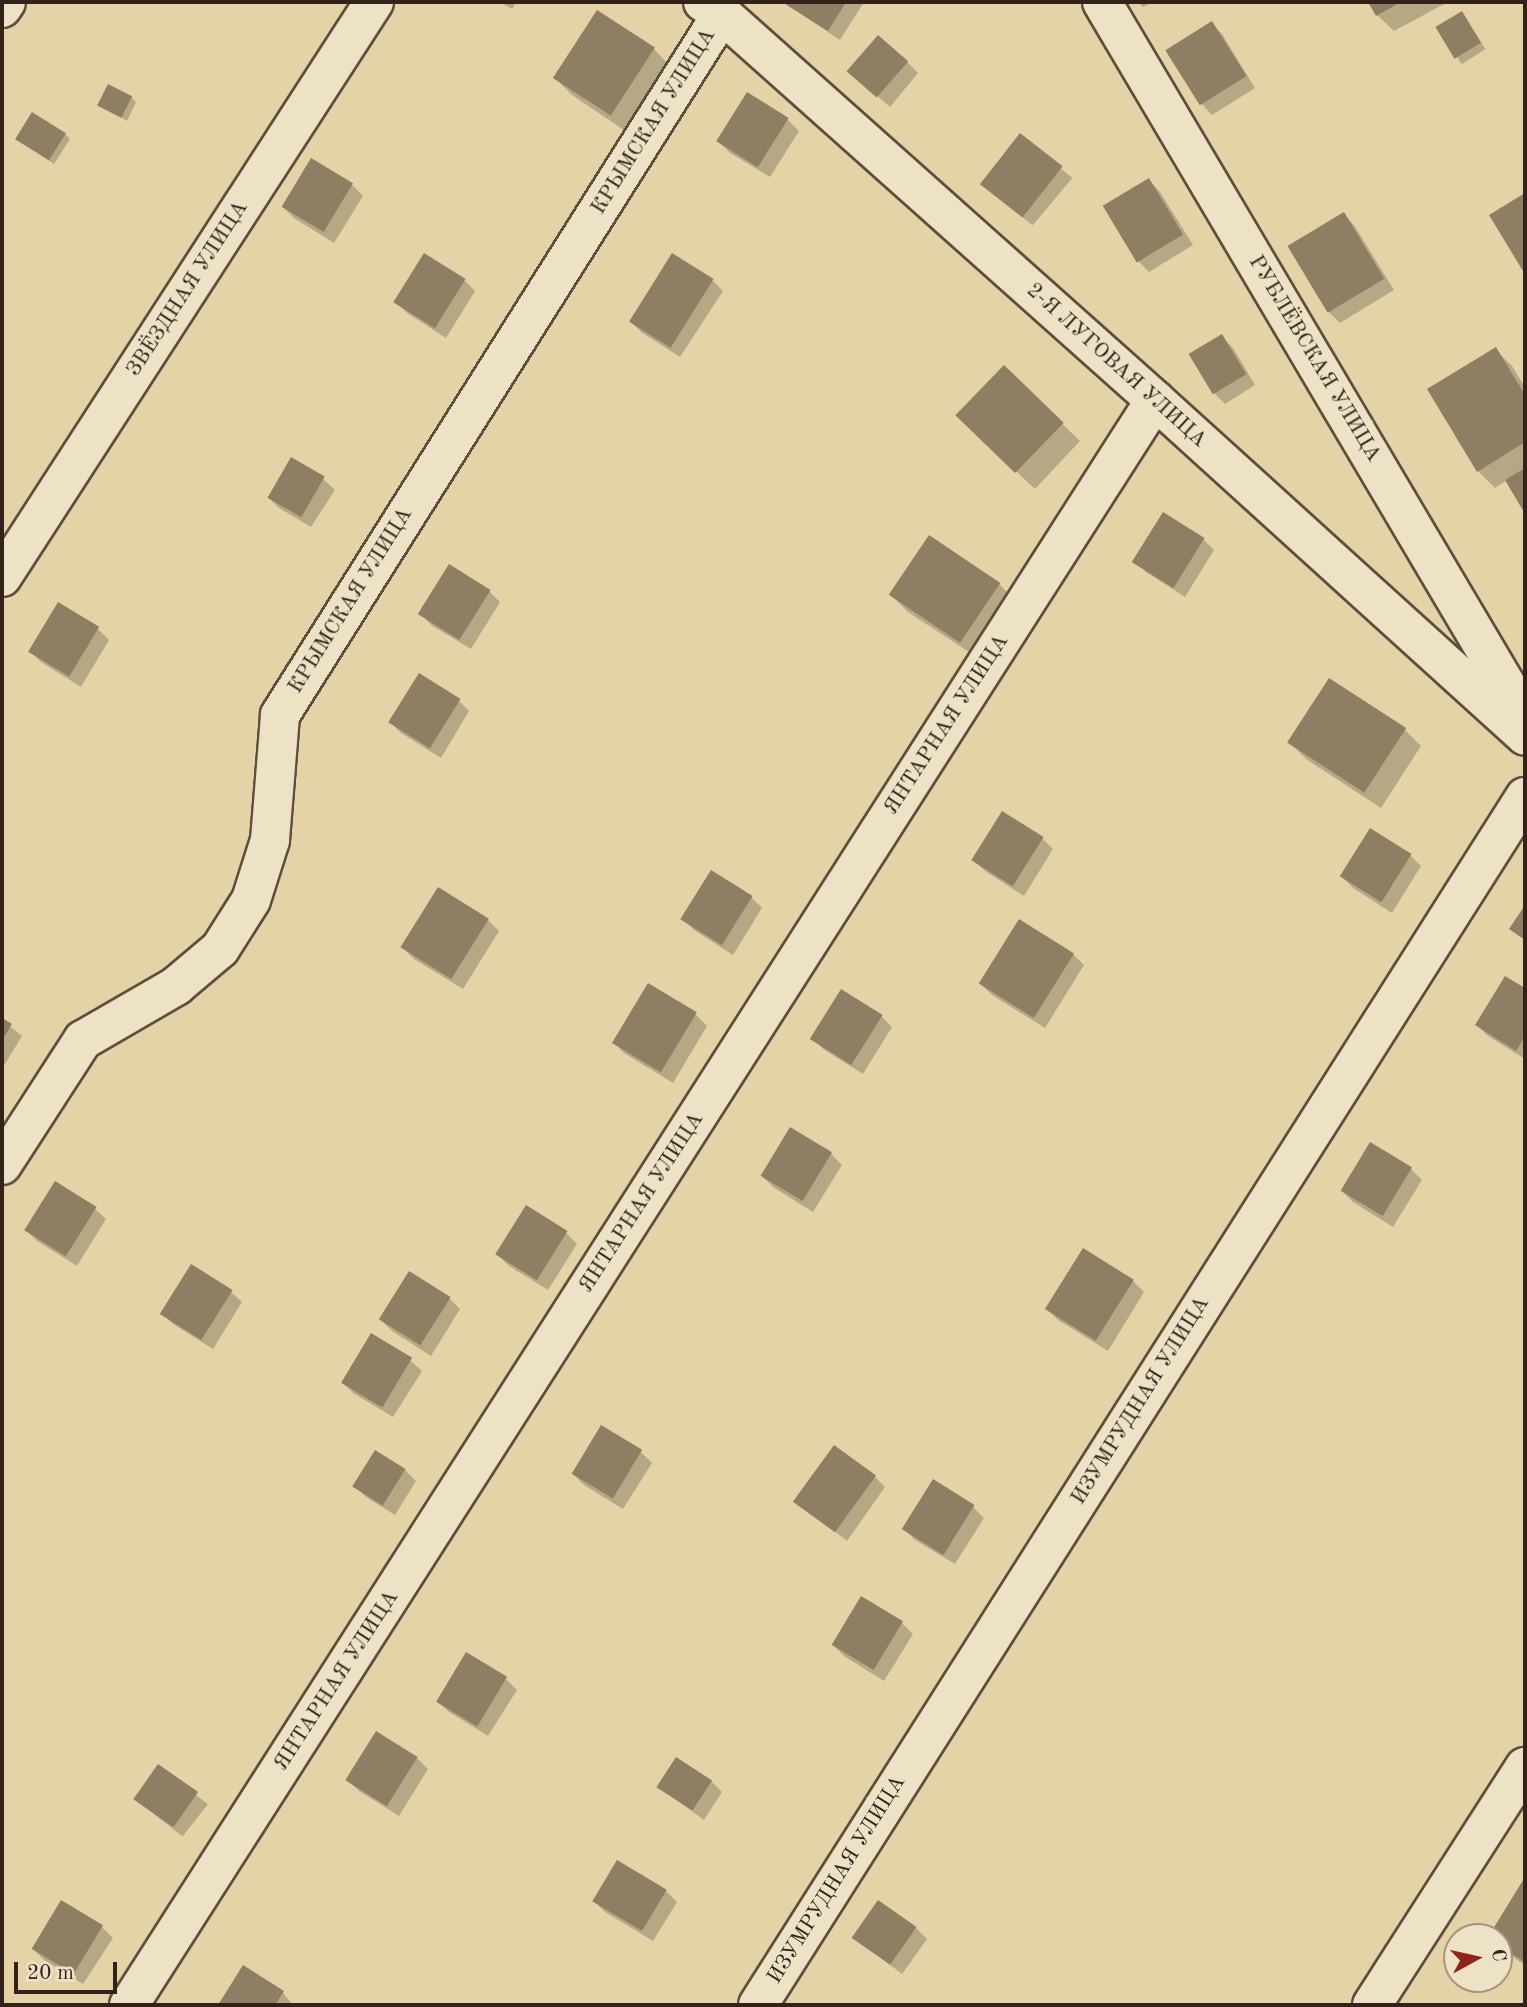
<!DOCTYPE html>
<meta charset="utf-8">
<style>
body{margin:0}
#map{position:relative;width:1527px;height:2007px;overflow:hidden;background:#e3d3a7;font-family:"Old Standard TT",serif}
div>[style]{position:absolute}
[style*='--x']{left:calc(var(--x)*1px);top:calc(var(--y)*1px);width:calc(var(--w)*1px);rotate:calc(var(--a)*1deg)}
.shadow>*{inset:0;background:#0003;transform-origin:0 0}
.building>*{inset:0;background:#8e7e63;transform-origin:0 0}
.roads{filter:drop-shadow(2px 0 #5e4e3d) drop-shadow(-2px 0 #5e4e3d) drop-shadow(0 2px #5e4e3d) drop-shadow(0 -2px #5e4e3d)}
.minor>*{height:38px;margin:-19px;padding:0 19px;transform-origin:19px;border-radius:19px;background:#ede2c6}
span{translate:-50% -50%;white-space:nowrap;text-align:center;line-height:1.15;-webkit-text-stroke:7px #ede2c6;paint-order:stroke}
.street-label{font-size:21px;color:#32221a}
.frame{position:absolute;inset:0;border:4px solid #32221a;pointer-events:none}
.north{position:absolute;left:1443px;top:1923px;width:70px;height:70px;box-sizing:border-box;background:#ede2c6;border:2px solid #a29581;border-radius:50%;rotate:82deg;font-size:19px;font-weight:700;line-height:28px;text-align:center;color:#32221a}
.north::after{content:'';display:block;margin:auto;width:24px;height:32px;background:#8f2418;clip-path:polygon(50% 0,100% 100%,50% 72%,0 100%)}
.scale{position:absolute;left:14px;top:1962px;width:103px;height:32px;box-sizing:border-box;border:4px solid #32221a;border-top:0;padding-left:9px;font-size:21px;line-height:24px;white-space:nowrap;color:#32221a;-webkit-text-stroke:5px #ede2c6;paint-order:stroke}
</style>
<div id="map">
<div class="shadow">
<div style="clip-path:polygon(500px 2px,516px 2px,512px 9px)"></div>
<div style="clip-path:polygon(783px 2px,864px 2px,840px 40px)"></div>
<div style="clip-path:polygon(1138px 2px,1153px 2px,1143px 7px)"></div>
<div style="clip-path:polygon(1370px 2px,1448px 2px,1394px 31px,1377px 15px)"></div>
<div style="left:1462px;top:13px;width:43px;height:28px;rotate:57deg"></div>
<div style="clip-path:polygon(1211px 23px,1222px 34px,1255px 88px,1212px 115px,1201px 103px)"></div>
<div style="clip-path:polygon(654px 49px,670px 66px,627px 132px,572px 95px,555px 78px)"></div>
<div style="clip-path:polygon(907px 62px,918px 73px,890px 107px,861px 82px)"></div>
<div style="clip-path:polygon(131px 97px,136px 102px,127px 121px,99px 104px)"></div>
<div style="clip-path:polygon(788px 120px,799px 131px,770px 177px,730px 153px,719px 142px)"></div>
<div style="clip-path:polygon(65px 134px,70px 139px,54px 164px,17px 139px)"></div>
<div style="left:1021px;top:135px;width:67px;height:62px;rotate:40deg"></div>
<div style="clip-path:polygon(1149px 180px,1160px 192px,1193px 245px,1149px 272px,1138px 261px)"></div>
<div style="clip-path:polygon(352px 185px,363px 196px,334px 243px,294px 218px,283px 207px)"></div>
<div style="clip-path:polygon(1343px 214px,1354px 225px,1394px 290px,1340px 323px,1329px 312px,1290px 247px)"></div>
<div style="clip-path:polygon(464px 280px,475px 291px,446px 338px,407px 313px,396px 302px)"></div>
<div style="clip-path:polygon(712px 280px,723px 291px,680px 357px,641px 332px,630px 321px)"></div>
<div style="clip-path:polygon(1222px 337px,1233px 348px,1255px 385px,1225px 404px,1214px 393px)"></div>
<div style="clip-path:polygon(1495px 349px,1512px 366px,1525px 387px,1525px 511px,1507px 480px,1495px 488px,1478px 471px)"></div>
<div style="clip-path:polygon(1004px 368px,1080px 441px,1035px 489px,975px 433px)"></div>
<div style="clip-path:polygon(323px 479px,335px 490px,311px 527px,279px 508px,268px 497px)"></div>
<div style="clip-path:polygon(1203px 539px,1214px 550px,1185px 597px,1146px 572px,1135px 561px)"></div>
<div style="clip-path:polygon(999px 584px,1016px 601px,978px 658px,908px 612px,891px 595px)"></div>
<div style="clip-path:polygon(489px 591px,500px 602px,471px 649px,431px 625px,420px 613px)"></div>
<div style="clip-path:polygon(58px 604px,98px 629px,109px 640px,81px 687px,41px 662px,30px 651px)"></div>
<div style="clip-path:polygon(458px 700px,469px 711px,441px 758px,401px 733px,390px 722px)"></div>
<div style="clip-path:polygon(1404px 729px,1421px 746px,1381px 808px,1306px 759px,1290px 743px)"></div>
<div style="clip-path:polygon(1042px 838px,1053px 849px,1024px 896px,985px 871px,974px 860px)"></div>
<div style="clip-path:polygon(1410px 855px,1421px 866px,1392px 913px,1353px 888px,1342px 877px)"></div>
<div style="clip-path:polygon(751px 897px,762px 908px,733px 955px,694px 930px,683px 919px)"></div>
<div style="clip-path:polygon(488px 920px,499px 931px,463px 989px,414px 959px,403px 948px)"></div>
<div style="clip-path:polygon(1073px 954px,1084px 965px,1045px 1028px,992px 995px,981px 984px)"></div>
<div style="clip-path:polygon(1506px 979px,1525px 990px,1525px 1059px,1488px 1036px,1477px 1025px)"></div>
<div style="clip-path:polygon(648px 985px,696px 1015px,707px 1026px,673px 1083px,624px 1053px,613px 1042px)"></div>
<div style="clip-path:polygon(881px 1016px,892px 1027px,863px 1074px,823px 1049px,812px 1038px)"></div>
<div style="clip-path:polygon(2px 1020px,22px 1036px,2px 1069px)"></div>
<div style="clip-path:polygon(831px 1154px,842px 1165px,813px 1212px,773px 1187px,762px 1176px)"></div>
<div style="clip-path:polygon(1411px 1169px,1422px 1180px,1393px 1227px,1353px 1202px,1342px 1191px)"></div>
<div style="clip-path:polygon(94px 1208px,106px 1219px,77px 1266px,37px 1241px,26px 1230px)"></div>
<div style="clip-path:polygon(566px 1233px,577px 1244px,548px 1290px,509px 1266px,498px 1255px)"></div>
<div style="clip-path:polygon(1133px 1281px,1144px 1292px,1108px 1351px,1058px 1320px,1047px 1309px)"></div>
<div style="clip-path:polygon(230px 1291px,242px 1302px,213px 1349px,173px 1324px,162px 1313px)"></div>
<div style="clip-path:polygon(449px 1298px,460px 1309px,431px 1356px,392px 1331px,381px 1320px)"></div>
<div style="clip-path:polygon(410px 1360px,422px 1371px,393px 1417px,353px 1393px,342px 1382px)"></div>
<div style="clip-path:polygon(602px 1427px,641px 1452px,652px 1463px,623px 1509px,584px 1485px,573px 1474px)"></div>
<div style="clip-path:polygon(405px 1470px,416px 1481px,395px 1515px,366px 1497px,355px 1486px)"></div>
<div style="clip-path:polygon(874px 1476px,885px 1487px,847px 1541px,796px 1501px)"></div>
<div style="clip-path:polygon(973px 1507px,984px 1518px,955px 1564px,915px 1540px,904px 1529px)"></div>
<div style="clip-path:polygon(902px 1623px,913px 1634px,884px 1681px,844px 1656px,833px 1645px)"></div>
<div style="clip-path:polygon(505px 1678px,517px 1690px,488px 1736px,449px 1712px,437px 1701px)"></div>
<div style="clip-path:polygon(417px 1758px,428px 1769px,399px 1816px,359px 1791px,348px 1780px)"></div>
<div style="left:159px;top:1766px;width:62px;height:41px;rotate:38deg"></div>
<div style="clip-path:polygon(711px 1781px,722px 1792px,704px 1820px,659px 1787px)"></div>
<div style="clip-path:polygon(1524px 1882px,1525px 1883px,1525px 1965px,1499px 1948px,1499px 1937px,1490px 1937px)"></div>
<div style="clip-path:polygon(666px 1891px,677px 1902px,653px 1941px,605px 1912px,594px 1901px)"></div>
<div style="clip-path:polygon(101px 1926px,113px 1938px,83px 1984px,44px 1960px,33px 1949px)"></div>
<div style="clip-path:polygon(916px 1928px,927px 1939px,902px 1974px,854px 1937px)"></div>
<div style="clip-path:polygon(244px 1968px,283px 1993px,293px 2005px,221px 2005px)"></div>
</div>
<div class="building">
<div style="clip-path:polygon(782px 2px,846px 2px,828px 31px)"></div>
<div style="clip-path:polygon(1368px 2px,1401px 2px,1376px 16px)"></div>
<div style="left:597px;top:10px;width:69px;height:81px;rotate:33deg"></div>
<div style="left:1462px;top:11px;width:37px;height:31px;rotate:59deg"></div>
<div style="left:1212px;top:21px;width:65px;height:55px;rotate:58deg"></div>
<div style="left:878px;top:35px;width:40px;height:48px;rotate:41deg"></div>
<div style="left:108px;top:84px;width:27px;height:24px;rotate:27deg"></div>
<div style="left:747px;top:92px;width:49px;height:58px;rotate:32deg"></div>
<div style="left:32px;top:112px;width:40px;height:32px;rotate:32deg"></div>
<div style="left:1020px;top:133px;width:54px;height:65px;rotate:38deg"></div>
<div style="left:311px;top:158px;width:49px;height:57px;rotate:31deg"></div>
<div style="left:1149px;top:178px;width:66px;height:54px;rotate:59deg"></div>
<div style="clip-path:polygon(1525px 193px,1525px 270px,1523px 271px,1489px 215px)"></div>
<div style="left:1344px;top:212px;width:78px;height:66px;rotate:59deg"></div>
<div style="left:424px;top:253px;width:49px;height:58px;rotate:32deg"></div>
<div style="left:672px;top:253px;width:49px;height:81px;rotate:32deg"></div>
<div style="left:1222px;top:334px;width:47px;height:39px;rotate:59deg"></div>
<div style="clip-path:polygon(1496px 347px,1525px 395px,1525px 442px,1477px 472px,1427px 389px)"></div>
<div style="left:1004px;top:365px;width:83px;height:70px;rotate:44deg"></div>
<div style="left:291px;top:457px;width:39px;height:47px;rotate:30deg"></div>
<div style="clip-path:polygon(1525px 468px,1525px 514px,1505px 480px)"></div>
<div style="left:1163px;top:512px;width:49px;height:59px;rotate:32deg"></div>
<div style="left:929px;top:535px;width:86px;height:72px;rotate:34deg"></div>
<div style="left:449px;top:564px;width:49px;height:59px;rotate:32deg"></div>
<div style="left:58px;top:602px;width:48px;height:58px;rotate:31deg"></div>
<div style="left:419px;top:673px;width:49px;height:58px;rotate:32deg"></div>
<div style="left:1329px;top:678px;width:92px;height:77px;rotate:33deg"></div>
<div style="left:1002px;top:811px;width:49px;height:58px;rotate:32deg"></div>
<div style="left:1370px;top:828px;width:49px;height:57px;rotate:32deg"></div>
<div style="left:711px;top:870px;width:49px;height:58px;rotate:32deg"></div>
<div style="left:438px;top:887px;width:60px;height:71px;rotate:32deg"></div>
<div style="clip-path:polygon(1525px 905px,1525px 940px,1509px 929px)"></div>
<div style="left:1019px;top:919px;width:65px;height:76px;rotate:32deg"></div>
<div style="clip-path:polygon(1505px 976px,1525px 988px,1525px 1036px,1516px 1051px,1475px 1025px)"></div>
<div style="left:648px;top:983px;width:57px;height:70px;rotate:31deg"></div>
<div style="left:841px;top:989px;width:49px;height:59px;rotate:32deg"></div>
<div style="clip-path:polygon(2px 1018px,12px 1024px,2px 1040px)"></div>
<div style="left:790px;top:1127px;width:49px;height:57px;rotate:31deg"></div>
<div style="left:1370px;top:1142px;width:49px;height:57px;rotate:31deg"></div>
<div style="left:55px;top:1181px;width:49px;height:58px;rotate:32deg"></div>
<div style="left:526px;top:1205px;width:49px;height:58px;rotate:32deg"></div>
<div style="left:1083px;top:1248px;width:60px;height:72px;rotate:32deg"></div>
<div style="left:191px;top:1264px;width:49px;height:59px;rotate:32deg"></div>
<div style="left:409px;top:1271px;width:49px;height:57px;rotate:32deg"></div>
<div style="left:371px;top:1333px;width:48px;height:58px;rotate:31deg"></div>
<div style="left:601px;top:1425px;width:48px;height:57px;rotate:31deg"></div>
<div style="left:834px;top:1445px;width:52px;height:70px;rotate:36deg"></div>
<div style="left:375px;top:1450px;width:36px;height:43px;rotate:32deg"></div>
<div style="left:933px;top:1479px;width:49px;height:59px;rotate:32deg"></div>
<div style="left:861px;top:1596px;width:49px;height:57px;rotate:31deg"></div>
<div style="left:466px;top:1652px;width:48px;height:58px;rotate:31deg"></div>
<div style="left:376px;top:1731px;width:49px;height:58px;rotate:32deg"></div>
<div style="left:676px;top:1757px;width:43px;height:36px;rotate:33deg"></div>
<div style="left:158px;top:1764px;width:49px;height:43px;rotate:35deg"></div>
<div style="left:617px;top:1860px;width:58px;height:48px;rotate:31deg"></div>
<div style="clip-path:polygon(1525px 1877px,1525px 1962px,1499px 1946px,1499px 1937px,1488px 1937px)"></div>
<div style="left:61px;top:1900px;width:49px;height:57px;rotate:31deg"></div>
<div style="left:878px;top:1900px;width:47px;height:46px;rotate:35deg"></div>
<div style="clip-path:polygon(243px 1965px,284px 1991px,275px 2005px,218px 2005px)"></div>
</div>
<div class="roads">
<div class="minor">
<div style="--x:703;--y:2;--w:22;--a:32"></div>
<div style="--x:722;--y:14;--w:580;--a:41.72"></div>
<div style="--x:1155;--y:400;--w:500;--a:42.2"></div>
<div style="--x:1102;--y:2;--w:831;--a:59.39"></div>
<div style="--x:2;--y:8;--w:7;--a:-56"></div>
<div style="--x:2;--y:577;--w:685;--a:-57.1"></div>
<div style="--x:2;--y:1165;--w:149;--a:-57.1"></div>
<div style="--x:83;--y:1040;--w:108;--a:-30.1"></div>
<div style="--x:176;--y:986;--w:57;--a:-40.1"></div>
<div style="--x:220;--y:949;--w:58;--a:-57.7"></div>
<div style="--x:251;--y:900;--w:63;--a:-72.4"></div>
<div style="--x:270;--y:840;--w:125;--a:-85.4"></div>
<div style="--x:280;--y:715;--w:829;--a:-57.77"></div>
<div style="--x:129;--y:2005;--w:1905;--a:-57.41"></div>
<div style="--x:758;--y:2005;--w:1431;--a:-57.59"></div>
<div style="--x:1372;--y:2005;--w:283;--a:-57.3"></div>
</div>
</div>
<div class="street-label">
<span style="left:654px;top:122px;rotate:-58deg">КРЫМСКАЯ УЛИЦА</span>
<span style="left:188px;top:289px;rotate:-57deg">ЗВЁЗДНАЯ УЛИЦА</span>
<span style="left:1314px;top:359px;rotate:59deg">РУБЛЁВСКАЯ УЛИЦА</span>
<span style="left:1116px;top:366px;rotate:42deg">2-Я ЛУГОВАЯ УЛИЦА</span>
<span style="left:351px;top:601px;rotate:-58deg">КРЫМСКАЯ УЛИЦА</span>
<span style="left:947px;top:725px;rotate:-57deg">ЯНТАРНАЯ УЛИЦА</span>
<span style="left:642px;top:1203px;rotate:-57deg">ЯНТАРНАЯ УЛИЦА</span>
<span style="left:1141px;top:1401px;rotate:-58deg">ИЗУМРУДНАЯ УЛИЦА</span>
<span style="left:337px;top:1681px;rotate:-57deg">ЯНТАРНАЯ УЛИЦА</span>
<span style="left:837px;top:1880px;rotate:-58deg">ИЗУМРУДНАЯ УЛИЦА</span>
</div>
<div class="frame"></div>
<div class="north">С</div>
<div class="scale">20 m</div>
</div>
